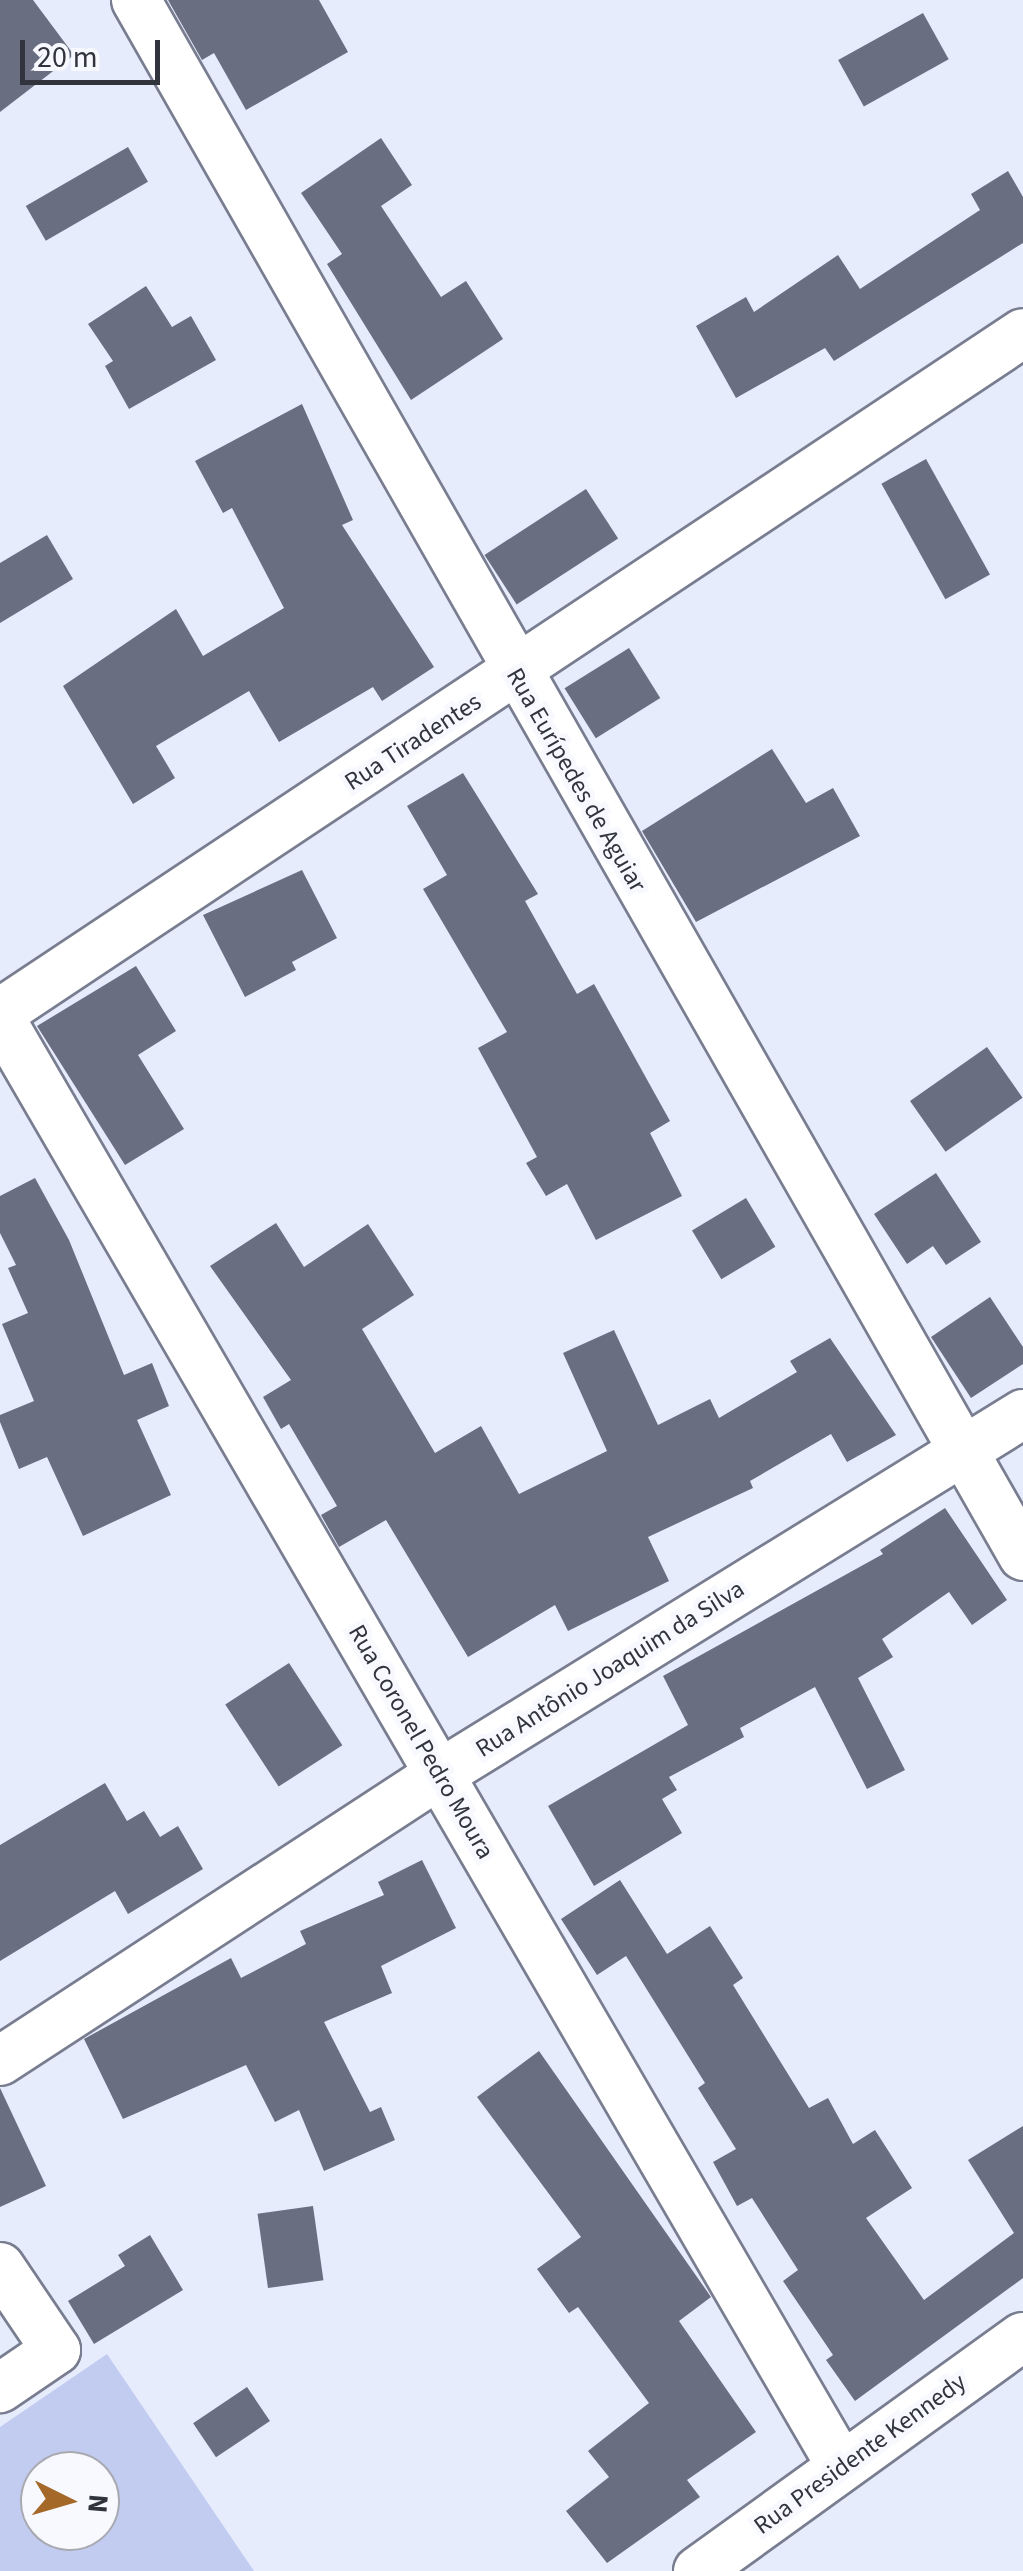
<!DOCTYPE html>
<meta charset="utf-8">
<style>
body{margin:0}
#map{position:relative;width:1023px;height:2571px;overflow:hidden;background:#e7ecfc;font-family:"Source Sans 3",sans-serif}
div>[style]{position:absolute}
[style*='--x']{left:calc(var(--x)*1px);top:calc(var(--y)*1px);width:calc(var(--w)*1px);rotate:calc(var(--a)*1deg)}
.green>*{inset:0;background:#c2ccf1}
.building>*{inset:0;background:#696e80;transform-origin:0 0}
.roads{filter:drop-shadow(2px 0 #787d90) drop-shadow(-2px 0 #787d90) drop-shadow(0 2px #787d90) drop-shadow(0 -2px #787d90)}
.minor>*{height:48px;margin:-24px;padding:0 24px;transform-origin:24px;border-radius:24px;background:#fff}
span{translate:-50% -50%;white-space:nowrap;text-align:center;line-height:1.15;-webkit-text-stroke:10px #f8f9fe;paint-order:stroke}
.street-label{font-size:25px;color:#32343d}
.north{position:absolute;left:20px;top:2451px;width:100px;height:100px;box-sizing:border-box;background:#f8f9fe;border:2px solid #a9aab1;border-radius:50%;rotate:95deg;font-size:28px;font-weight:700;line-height:40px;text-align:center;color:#32343d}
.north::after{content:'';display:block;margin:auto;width:35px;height:45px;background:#a46829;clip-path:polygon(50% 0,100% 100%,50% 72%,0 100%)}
.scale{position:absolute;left:20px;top:40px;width:140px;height:45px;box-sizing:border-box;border:5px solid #32343d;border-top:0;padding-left:12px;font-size:30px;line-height:35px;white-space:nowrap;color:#32343d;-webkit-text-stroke:8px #f8f9fe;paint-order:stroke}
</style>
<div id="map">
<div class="green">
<div style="clip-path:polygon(evenodd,107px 2354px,254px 2571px,0 2571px,0 2427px,107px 2354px,40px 2471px,100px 2471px,100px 2531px,40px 2531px,40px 2471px)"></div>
</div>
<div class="building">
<div style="clip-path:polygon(0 0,33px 0,74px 55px,0 112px)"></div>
<div style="clip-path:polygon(168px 0,319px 0,348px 52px,246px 110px,214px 53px,202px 60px)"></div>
<div style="left:923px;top:13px;width:53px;height:97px;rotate:61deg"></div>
<div style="clip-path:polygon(381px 138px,412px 185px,381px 206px,441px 297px,466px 281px,503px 339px,411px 400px,327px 264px,342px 254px,301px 193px)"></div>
<div style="left:128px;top:147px;width:40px;height:118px;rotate:60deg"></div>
<div style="clip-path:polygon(1008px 171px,1023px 197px,1023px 243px,834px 361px,825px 348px,736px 398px,696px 326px,746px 297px,754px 312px,838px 255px,860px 289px,980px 210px,971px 194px)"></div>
<div style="clip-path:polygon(146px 286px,172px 327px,191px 316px,216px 360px,129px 409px,105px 366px,113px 361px,88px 324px)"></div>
<div style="clip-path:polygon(302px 404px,353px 520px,342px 525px,434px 667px,382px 701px,373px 687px,279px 742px,249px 691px,156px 746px,175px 778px,133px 804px,63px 686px,176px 609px,203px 656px,284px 608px,232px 508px,223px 513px,195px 461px)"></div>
<div style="left:926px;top:459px;width:132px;height:51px;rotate:61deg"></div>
<div style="left:586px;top:489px;width:59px;height:121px;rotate:57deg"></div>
<div style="clip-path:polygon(47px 535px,73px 579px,0 623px,0 563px)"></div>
<div style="left:629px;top:648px;width:59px;height:76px;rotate:58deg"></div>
<div style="clip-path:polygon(772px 749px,806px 803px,833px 788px,860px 836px,696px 922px,642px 831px)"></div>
<div style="clip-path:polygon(463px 773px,538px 894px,525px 901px,577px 994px,594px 984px,670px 1121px,650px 1133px,682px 1196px,596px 1240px,567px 1184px,546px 1196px,526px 1163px,537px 1157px,478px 1048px,507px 1032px,423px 889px,447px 875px,407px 806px)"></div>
<div style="clip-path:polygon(302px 870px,337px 938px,292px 962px,296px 970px,245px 997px,203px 915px)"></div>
<div style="clip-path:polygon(136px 966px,176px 1031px,138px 1055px,184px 1129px,125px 1165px,37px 1026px)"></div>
<div style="left:987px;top:1047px;width:62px;height:94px;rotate:55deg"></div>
<div style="clip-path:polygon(936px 1173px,981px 1242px,946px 1265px,933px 1246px,907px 1264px,874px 1214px)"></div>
<div style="clip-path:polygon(35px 1178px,69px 1240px,124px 1375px,152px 1363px,169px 1406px,137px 1420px,171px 1495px,83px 1536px,47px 1457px,19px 1469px,0 1422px,0 1415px,34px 1401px,2px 1324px,28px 1313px,8px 1268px,16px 1265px,0 1233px,0 1196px)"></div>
<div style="left:746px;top:1198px;width:57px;height:63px;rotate:59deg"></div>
<div style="clip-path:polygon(276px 1223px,304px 1267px,368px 1224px,414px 1295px,362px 1329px,435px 1453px,481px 1426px,519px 1494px,607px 1451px,563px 1353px,614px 1330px,658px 1425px,710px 1399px,719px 1418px,797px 1372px,790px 1361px,830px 1338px,896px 1435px,847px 1462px,831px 1434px,750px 1481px,753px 1488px,648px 1537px,669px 1581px,568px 1631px,555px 1605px,468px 1657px,386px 1520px,339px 1547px,321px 1515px,337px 1506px,289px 1424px,281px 1429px,263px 1397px,291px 1380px,210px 1266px)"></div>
<div style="clip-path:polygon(990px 1297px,1023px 1347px,1023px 1364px,971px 1398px,931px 1337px)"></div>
<div style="clip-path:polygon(945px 1508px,1007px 1600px,972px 1625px,949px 1592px,882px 1639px,893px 1657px,858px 1678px,905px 1770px,867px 1789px,815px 1687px,740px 1728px,744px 1737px,669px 1777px,677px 1790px,662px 1799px,682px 1833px,594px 1886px,548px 1806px,688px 1725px,663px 1676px,883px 1554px,880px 1550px)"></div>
<div style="left:289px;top:1663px;width:98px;height:76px;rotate:57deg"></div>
<div style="clip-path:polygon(105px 1783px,127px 1821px,144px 1811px,160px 1837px,178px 1826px,203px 1869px,128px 1914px,115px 1891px,0 1961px,0 1845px)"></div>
<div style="clip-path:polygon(422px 1860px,456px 1928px,381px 1966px,392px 1993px,324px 2022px,370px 2112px,381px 2107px,395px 2140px,324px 2171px,299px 2110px,275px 2122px,246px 2065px,123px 2119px,84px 2039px,231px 1958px,241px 1978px,306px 1944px,300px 1931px,384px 1895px,378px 1882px)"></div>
<div style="clip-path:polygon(620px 1880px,667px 1954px,710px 1926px,743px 1978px,733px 1985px,809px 2108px,828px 2098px,853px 2144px,875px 2130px,912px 2188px,866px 2218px,924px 2300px,1014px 2233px,968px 2160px,1023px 2126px,1023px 2278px,855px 2401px,826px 2360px,833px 2355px,783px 2281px,798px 2270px,752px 2198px,737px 2206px,713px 2162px,736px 2149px,698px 2088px,705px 2083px,626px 1956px,597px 1975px,561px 1919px)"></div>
<div style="clip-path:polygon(539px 2051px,711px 2297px,679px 2321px,756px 2432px,687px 2480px,700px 2497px,607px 2563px,566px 2511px,609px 2477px,588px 2451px,649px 2403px,578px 2307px,569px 2313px,537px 2269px,581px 2237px,477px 2097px)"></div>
<div style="clip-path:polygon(0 2088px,46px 2186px,0 2207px)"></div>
<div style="left:313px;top:2206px;width:75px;height:56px;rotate:82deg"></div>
<div style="clip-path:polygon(150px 2235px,183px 2290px,94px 2344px,68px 2301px,125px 2266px,118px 2255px)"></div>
<div style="left:247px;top:2387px;width:41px;height:65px;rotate:56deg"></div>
</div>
<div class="roads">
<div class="minor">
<div style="--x:136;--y:0;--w:1791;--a:60.31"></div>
<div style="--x:0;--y:1013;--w:1228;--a:-33.61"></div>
<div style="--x:0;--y:1018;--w:1675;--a:59.85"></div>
<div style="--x:0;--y:2061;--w:525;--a:-33.12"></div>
<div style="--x:440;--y:1774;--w:685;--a:-31.7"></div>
<div style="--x:0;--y:2267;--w:100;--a:56"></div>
<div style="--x:56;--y:2350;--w:68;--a:145.8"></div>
<div style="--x:698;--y:2571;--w:400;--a:-35.8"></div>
</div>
</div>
<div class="street-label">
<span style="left:413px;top:742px;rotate:-33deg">Rua Tiradentes</span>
<span style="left:576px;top:780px;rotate:60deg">Rua Eurípedes de Aguiar</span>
<span style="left:610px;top:1669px;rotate:-32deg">Rua Antônio Joaquim da Silva</span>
<span style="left:421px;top:1742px;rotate:60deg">Rua Coronel Pedro Moura</span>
<span style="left:860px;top:2454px;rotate:-36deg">Rua Presidente Kennedy</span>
</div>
<div class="north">N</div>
<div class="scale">20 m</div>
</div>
